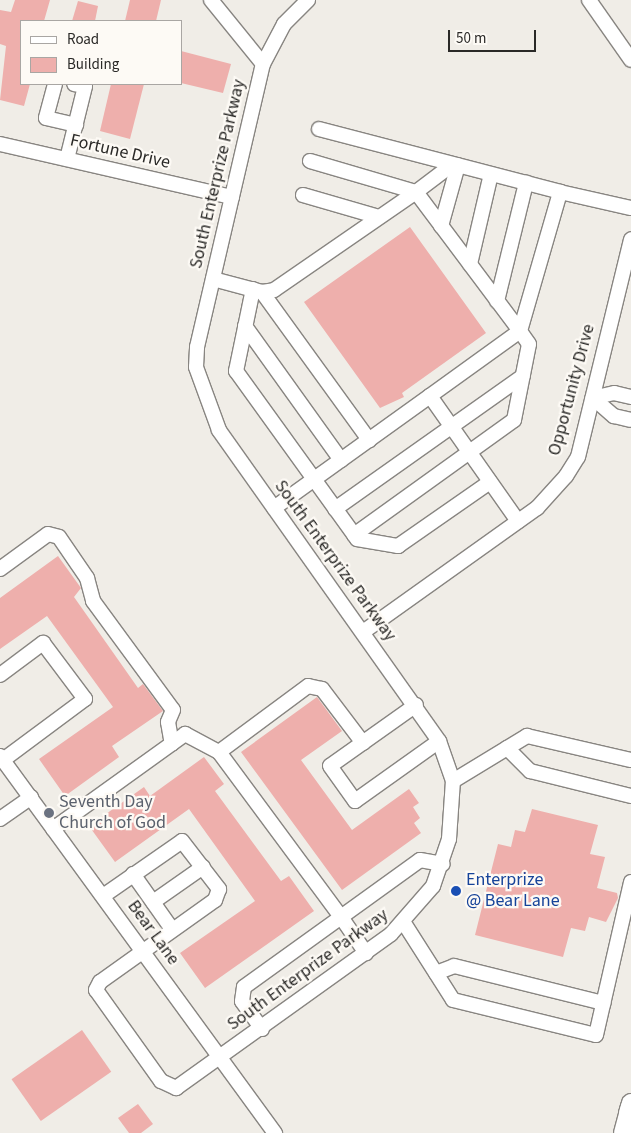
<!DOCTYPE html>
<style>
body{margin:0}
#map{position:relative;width:631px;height:1133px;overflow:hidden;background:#f0ede7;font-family:"Source Sans 3",sans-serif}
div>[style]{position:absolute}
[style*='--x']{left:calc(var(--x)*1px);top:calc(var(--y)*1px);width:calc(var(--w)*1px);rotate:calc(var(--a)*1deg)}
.building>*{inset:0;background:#eeafac;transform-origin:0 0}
.roads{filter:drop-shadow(1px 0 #888581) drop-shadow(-1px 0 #888581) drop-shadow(0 1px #888581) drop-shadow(0 -1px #888581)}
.minor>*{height:14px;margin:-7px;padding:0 7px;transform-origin:7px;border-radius:7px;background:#fff}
.major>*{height:18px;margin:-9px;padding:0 9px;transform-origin:9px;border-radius:9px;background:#fff}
.highway>*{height:21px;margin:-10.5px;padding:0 10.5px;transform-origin:10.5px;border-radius:10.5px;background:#fff}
.dots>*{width:14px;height:14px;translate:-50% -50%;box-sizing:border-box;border:2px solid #fdfaf5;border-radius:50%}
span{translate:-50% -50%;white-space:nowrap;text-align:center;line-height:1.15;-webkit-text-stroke:4.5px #fdfaf5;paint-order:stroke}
.street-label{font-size:18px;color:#2a2927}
.worship-label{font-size:18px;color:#5b616d}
.left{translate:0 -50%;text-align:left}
.transit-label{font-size:18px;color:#164399}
.legend{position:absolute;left:20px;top:20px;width:162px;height:65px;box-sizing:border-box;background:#fdfaf5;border:1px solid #a9a6a3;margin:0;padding:6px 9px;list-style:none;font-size:15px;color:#2a2927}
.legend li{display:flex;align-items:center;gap:10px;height:25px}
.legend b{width:25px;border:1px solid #a9a6a3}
.scale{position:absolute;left:448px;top:30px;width:88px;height:22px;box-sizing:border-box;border:2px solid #2a2927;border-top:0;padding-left:6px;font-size:15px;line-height:18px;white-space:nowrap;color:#2a2927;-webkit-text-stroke:4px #fdfaf5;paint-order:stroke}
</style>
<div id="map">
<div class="building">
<div style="clip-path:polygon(15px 0,50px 0,44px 21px,21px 21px,21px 84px,30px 84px,24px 106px,0 100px,6px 46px,0 44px,0 10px,11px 12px)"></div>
<div style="clip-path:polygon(130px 0,161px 0,156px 21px,125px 21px)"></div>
<div style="clip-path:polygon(78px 1px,98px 6px,95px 21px,72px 21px)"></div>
<div style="clip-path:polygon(181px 51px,231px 64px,223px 93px,181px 83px)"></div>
<div style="clip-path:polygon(111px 84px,144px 84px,130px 139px,100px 131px)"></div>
<div style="clip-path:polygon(410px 227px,486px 333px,402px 393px,404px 397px,380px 408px,304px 302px)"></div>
<div style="clip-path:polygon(58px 556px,81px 588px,74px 597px,138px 688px,143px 684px,163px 711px,112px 746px,119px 757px,65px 796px,39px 759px,113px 707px,47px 616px,0 649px,0 598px)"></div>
<div style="clip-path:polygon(317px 697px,342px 731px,301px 760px,352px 830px,409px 789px,419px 803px,413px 807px,420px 818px,414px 823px,421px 833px,342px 890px,241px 752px)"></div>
<div style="clip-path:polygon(204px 757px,224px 784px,215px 791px,281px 881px,289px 876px,314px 911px,205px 988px,180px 953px,255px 901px,189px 809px,115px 862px,89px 826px,144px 787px,150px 796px)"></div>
<div style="clip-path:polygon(532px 809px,598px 825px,590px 854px,605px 857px,597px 888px,617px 893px,618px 898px,606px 922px,589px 917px,585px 931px,571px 928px,563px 957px,475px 935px,498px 844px,511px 847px,515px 830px,525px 832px)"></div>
<div style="left:82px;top:1030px;width:51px;height:86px;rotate:55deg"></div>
<div style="clip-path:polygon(138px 1104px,153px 1124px,141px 1133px,129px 1133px,118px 1118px)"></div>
</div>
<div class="roads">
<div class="minor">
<div style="--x:211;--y:0;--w:82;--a:50.9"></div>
<div style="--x:589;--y:0;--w:73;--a:55"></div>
<div style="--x:55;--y:84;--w:35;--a:105"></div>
<div style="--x:46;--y:118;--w:31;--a:13"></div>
<div style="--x:319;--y:129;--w:249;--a:14.6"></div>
<div style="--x:0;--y:144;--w:238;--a:12.9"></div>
<div style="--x:67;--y:159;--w:75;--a:-76.1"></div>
<div style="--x:85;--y:86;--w:11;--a:-170"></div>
<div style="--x:310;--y:161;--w:110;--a:16.3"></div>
<div style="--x:416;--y:192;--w:46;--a:-37.1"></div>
<div style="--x:303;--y:195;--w:79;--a:16.1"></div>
<div style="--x:441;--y:226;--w:63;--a:-74.4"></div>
<div style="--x:470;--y:264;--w:92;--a:-76.9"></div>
<div style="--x:213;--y:279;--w:51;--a:14.9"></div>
<div style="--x:262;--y:292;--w:12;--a:-9"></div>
<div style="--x:274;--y:290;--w:173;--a:-34.6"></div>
<div style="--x:416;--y:192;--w:174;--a:53.2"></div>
<div style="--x:520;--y:331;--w:111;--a:144.2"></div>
<div style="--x:430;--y:396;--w:153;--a:54.9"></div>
<div style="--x:253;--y:289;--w:84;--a:101.7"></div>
<div style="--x:236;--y:371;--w:207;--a:54.2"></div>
<div style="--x:357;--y:539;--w:42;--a:9.7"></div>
<div style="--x:398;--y:546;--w:112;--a:-34.8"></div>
<div style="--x:262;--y:292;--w:183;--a:54.1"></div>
<div style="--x:497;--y:301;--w:122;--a:-76.2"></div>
<div style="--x:245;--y:326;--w:165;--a:54.4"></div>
<div style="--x:631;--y:397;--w:17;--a:-167"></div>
<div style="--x:614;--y:393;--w:22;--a:167"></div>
<div style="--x:593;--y:398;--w:28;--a:41"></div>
<div style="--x:614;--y:416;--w:17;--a:13"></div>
<div style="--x:274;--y:508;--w:192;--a:-35.7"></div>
<div style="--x:335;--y:509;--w:230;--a:-35.3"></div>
<div style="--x:354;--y:535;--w:197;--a:-35.7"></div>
<div style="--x:514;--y:420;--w:77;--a:-78.8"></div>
<div style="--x:529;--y:344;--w:16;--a:-125"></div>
<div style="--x:520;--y:331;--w:145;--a:-73.9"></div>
<div style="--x:560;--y:192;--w:73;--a:12.7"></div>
<div style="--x:0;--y:569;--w:59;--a:-36.1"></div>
<div style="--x:48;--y:534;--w:11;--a:15"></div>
<div style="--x:59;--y:537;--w:50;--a:55.7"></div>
<div style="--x:87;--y:578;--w:24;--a:75"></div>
<div style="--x:93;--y:601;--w:135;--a:53.7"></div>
<div style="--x:173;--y:710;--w:13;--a:113"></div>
<div style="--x:168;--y:722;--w:22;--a:80"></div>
<div style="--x:363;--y:632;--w:214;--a:-35.5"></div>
<div style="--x:537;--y:508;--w:43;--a:-47.8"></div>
<div style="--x:566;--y:476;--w:22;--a:-58"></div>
<div style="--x:578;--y:457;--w:224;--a:-76.3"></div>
<div style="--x:0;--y:675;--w:54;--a:-36.7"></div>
<div style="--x:43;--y:643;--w:70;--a:53.1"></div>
<div style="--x:85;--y:699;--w:102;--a:143.4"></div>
<div style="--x:416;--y:705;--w:105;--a:144.7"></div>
<div style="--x:330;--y:766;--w:43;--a:54.5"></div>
<div style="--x:355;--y:801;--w:103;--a:-35.5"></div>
<div style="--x:363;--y:743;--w:68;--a:-127.2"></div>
<div style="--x:322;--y:689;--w:14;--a:-168"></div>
<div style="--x:308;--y:686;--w:111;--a:143.4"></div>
<div style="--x:219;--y:752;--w:205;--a:53.5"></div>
<div style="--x:341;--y:917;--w:97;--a:-35.8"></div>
<div style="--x:420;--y:860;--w:23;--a:10"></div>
<div style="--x:507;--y:748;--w:33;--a:45"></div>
<div style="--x:530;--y:771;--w:104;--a:13.9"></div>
<div style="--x:0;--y:756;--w:467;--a:53.9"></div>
<div style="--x:453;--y:781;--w:87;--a:-31.3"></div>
<div style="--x:527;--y:736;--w:107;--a:13"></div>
<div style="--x:0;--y:819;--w:38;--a:-35"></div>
<div style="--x:53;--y:829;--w:163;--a:-35.7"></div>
<div style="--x:185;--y:734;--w:38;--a:28"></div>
<div style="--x:133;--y:874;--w:67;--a:54.7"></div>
<div style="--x:103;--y:896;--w:96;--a:-34.8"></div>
<div style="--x:182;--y:841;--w:61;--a:52.4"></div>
<div style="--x:219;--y:889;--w:12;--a:110"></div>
<div style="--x:215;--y:900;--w:141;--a:144.5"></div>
<div style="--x:100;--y:982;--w:9;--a:117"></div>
<div style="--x:96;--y:990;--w:112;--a:54.5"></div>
<div style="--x:161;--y:1081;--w:17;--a:25"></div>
<div style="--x:176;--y:1088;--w:264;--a:-35.6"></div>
<div style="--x:391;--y:934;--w:64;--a:-48.8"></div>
<div style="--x:433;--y:886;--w:50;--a:-71.2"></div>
<div style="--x:449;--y:839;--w:58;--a:-86.1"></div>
<div style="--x:453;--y:781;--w:42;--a:-109.3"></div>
<div style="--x:439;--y:741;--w:381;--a:-125.3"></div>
<div style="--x:219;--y:430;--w:67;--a:-110.1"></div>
<div style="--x:196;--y:367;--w:20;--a:-87"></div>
<div style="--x:197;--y:347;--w:291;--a:-76.9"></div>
<div style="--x:263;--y:64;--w:45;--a:-62.3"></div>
<div style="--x:284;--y:24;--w:34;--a:-45"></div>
<div style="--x:153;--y:902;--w:61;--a:-35"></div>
<div style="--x:404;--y:923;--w:91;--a:57.5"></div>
<div style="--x:453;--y:1000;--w:147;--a:13.8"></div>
<div style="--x:596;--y:1035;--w:157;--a:-77.1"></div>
<div style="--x:436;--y:973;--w:19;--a:-21"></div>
<div style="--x:454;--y:966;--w:154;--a:13.9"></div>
<div style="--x:262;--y:1029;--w:34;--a:-126"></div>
<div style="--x:242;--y:1001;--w:14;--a:-82"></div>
<div style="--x:244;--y:987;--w:120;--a:-35.8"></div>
<div style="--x:341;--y:917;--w:44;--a:55.2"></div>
</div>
<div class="major">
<div style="--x:623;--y:1133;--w:31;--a:-75"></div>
</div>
<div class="highway">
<div style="--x:629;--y:1113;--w:7;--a:-74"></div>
</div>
</div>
<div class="dots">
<div style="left:49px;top:813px;background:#6b7280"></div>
<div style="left:456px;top:891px;background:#1a4fb4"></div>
</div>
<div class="street-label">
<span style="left:120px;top:152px;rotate:13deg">Fortune Drive</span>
<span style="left:218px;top:174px;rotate:-77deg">South Enterprize Parkway</span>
<span style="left:572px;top:390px;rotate:-75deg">Opportunity Drive</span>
<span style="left:335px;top:561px;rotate:54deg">South Enterprize Parkway</span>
<span style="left:153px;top:933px;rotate:54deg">Bear Lane</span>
<span style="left:308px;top:970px;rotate:-36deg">South Enterprize Parkway</span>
</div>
<div class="worship-label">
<span class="left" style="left:59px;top:813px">Seventh Day<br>Church of God</span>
</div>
<div class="transit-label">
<span class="left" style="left:466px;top:891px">Enterprize<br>@ Bear Lane</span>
</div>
<ul class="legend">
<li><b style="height:6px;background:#fff"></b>Road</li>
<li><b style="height:14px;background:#eeafac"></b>Building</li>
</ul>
<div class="scale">50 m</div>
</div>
